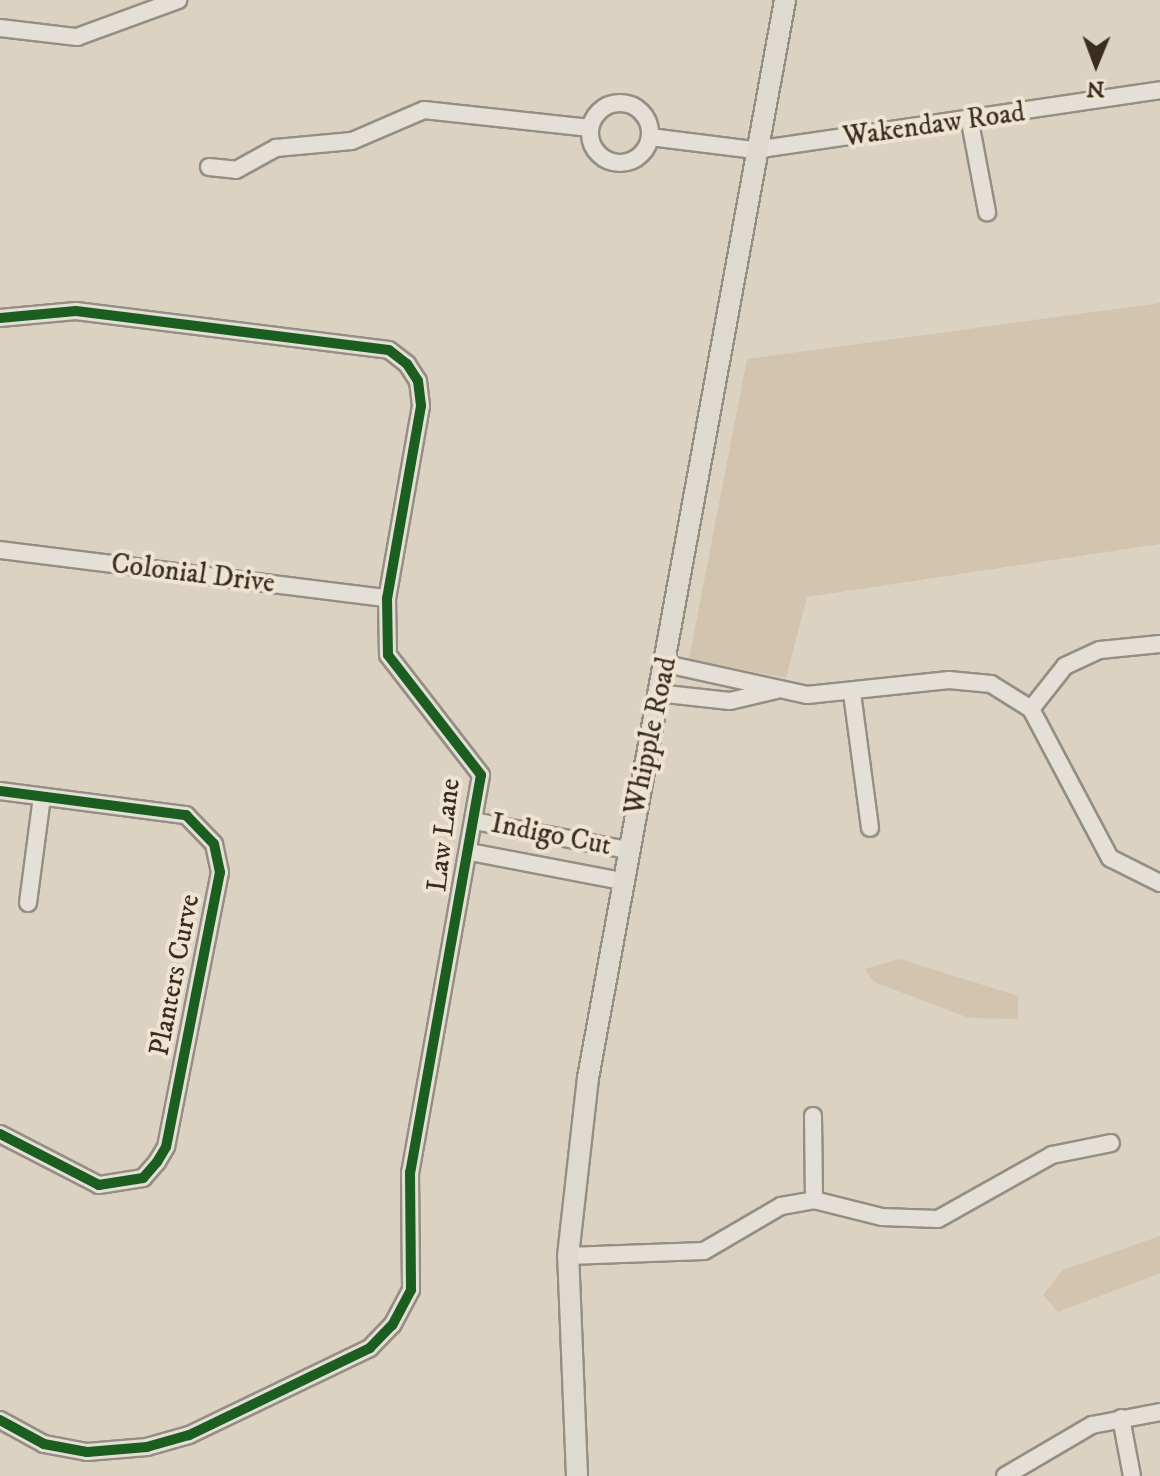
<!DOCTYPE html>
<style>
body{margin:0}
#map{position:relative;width:1160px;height:1476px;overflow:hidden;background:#dcd2c2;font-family:"IM FELL DW Pica",serif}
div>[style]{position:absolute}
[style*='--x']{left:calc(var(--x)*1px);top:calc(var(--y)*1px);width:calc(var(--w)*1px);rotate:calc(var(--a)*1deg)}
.green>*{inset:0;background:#d2c4ae}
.roads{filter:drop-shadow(2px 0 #948e83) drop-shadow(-2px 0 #948e83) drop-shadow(0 2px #948e83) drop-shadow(0 -2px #948e83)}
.minor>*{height:16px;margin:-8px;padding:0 8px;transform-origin:8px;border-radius:8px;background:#e4dfd7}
.minor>.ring{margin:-8px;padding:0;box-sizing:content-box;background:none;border:16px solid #e4dfd7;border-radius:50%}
.major>*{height:20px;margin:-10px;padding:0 10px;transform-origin:10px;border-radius:10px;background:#dfdad0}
.cycleway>*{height:10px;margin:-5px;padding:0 5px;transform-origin:5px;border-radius:5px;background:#1b5e20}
span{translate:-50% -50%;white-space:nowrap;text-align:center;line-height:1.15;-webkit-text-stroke:8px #efe4d1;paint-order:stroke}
.street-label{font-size:28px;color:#382d20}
.north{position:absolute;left:1056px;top:24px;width:80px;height:80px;-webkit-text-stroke:6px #efe4d1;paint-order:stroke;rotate:181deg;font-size:22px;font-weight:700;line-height:32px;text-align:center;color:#382d20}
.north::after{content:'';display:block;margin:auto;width:28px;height:36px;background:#382d20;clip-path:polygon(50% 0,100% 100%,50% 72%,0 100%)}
</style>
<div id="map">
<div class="green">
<div style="clip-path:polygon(1160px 303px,1160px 544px,807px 597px,786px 678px,689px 659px,747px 359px)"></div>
<div style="clip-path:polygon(900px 959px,1018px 996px,1018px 1019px,969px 1018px,874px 982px,865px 969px)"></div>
<div style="clip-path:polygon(1160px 1236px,1160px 1273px,1058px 1312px,1043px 1295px,1063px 1270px)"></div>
</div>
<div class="roads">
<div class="minor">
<div style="--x:0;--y:28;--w:78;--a:6.7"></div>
<div style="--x:77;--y:37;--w:108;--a:-20.1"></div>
<div class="ring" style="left:590px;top:103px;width:44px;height:44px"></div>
<div style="--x:970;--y:122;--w:92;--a:79.3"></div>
<div style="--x:650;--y:137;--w:106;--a:7.1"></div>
<div style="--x:755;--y:150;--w:409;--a:-8.4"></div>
<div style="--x:209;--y:167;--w:27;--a:6"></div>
<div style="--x:236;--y:170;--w:46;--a:-28.8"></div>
<div style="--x:276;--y:148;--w:76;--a:-5.3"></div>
<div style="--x:352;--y:141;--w:78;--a:-23.3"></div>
<div style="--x:424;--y:110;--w:167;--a:6.2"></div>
<div style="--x:0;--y:318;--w:76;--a:-5.3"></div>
<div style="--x:76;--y:311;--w:315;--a:7.1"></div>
<div style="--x:389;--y:350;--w:23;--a:38"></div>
<div style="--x:407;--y:364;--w:20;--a:57"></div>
<div style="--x:418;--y:381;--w:25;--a:83"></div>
<div style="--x:421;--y:406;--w:195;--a:100"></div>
<div style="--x:387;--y:598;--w:57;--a:89"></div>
<div style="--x:388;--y:655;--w:152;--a:52.2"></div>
<div style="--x:481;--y:775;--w:403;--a:100.1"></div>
<div style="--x:410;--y:1172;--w:118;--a:89.5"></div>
<div style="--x:411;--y:1290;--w:40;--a:118"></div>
<div style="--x:392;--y:1325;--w:32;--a:134"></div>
<div style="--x:370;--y:1348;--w:201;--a:154.3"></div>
<div style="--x:189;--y:1435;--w:44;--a:164.1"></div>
<div style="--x:147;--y:1447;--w:60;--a:175.2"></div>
<div style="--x:87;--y:1452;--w:44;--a:-169.5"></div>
<div style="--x:44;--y:1444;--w:50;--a:-151.4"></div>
<div style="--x:0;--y:550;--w:390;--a:7.1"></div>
<div style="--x:666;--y:664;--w:144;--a:12.4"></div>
<div style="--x:807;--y:695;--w:143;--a:-6"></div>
<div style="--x:949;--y:680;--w:42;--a:5.4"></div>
<div style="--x:991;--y:684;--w:47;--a:32"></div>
<div style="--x:1031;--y:709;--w:169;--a:62.1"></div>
<div style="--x:1110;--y:858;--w:56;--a:26.6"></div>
<div style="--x:657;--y:693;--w:73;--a:6.3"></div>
<div style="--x:730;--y:701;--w:47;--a:-13.4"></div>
<div style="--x:852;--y:693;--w:136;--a:82.4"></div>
<div style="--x:1031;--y:709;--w:55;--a:-51.7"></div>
<div style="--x:1065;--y:666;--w:38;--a:-25"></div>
<div style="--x:1100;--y:650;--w:60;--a:-5.7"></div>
<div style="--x:0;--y:791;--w:188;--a:7.4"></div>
<div style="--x:186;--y:815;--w:40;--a:46"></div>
<div style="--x:214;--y:844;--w:29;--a:78"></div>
<div style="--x:220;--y:872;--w:280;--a:101.1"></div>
<div style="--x:166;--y:1147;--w:17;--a:121"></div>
<div style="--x:157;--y:1162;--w:21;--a:131"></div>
<div style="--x:143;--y:1178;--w:45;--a:171"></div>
<div style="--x:99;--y:1185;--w:111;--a:-152.7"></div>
<div style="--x:474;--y:821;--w:157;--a:10.7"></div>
<div style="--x:470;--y:852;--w:155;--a:10.8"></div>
<div style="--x:28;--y:903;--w:107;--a:-82.5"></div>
<div style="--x:813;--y:1116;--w:84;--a:89.3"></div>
<div style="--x:568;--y:1256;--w:136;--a:-2.1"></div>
<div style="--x:704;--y:1251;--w:89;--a:-30.3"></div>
<div style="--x:781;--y:1206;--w:34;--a:-10"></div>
<div style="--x:814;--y:1200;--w:70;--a:14"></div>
<div style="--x:882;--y:1217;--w:56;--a:2"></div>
<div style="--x:938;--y:1219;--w:131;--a:-29.3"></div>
<div style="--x:1052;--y:1155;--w:60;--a:-11.5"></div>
<div style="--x:1121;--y:1418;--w:59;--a:79.3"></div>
<div style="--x:1005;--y:1476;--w:101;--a:-30.4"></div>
<div style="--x:1092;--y:1425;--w:69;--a:-10.8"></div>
</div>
<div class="major">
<div style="--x:577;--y:1476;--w:220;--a:-92.3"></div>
<div style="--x:568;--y:1256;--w:179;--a:-83.6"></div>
<div style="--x:588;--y:1078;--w:1096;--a:-79.64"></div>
</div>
</div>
<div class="cycleway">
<div style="--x:0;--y:318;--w:76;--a:-5.3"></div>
<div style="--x:76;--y:311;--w:315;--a:7.1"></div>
<div style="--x:389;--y:350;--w:23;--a:38"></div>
<div style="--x:407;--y:364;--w:20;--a:57"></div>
<div style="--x:418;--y:381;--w:25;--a:83"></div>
<div style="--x:421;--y:406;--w:195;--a:100"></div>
<div style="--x:387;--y:598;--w:57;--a:89"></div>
<div style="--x:388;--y:655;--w:152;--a:52.2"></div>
<div style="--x:481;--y:775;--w:403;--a:100.1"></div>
<div style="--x:410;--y:1172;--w:118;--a:89.5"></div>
<div style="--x:411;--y:1290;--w:40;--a:118"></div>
<div style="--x:392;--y:1325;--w:32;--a:134"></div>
<div style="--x:370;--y:1348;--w:201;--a:154.3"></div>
<div style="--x:189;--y:1435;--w:44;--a:164.1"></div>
<div style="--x:147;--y:1447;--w:60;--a:175.2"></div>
<div style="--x:87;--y:1452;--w:44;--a:-169.5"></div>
<div style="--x:44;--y:1444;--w:50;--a:-151.4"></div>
<div style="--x:0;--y:791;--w:188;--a:7.4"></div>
<div style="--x:186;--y:815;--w:40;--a:46"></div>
<div style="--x:214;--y:844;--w:29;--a:78"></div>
<div style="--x:220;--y:872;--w:280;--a:101.1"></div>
<div style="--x:166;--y:1147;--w:17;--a:121"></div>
<div style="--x:157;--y:1162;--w:21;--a:131"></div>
<div style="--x:143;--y:1178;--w:45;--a:171"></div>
<div style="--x:99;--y:1185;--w:111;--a:-152.7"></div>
</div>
<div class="street-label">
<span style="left:934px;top:125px;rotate:-8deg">Wakendaw Road</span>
<span style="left:193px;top:574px;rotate:7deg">Colonial Drive</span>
<span style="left:651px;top:736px;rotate:-78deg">Whipple Road</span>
<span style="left:444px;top:835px;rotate:-83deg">Law Lane</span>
<span style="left:551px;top:835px;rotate:11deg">Indigo Cut</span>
<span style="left:175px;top:975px;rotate:-79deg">Planters Curve</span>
</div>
<div class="north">N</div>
</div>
